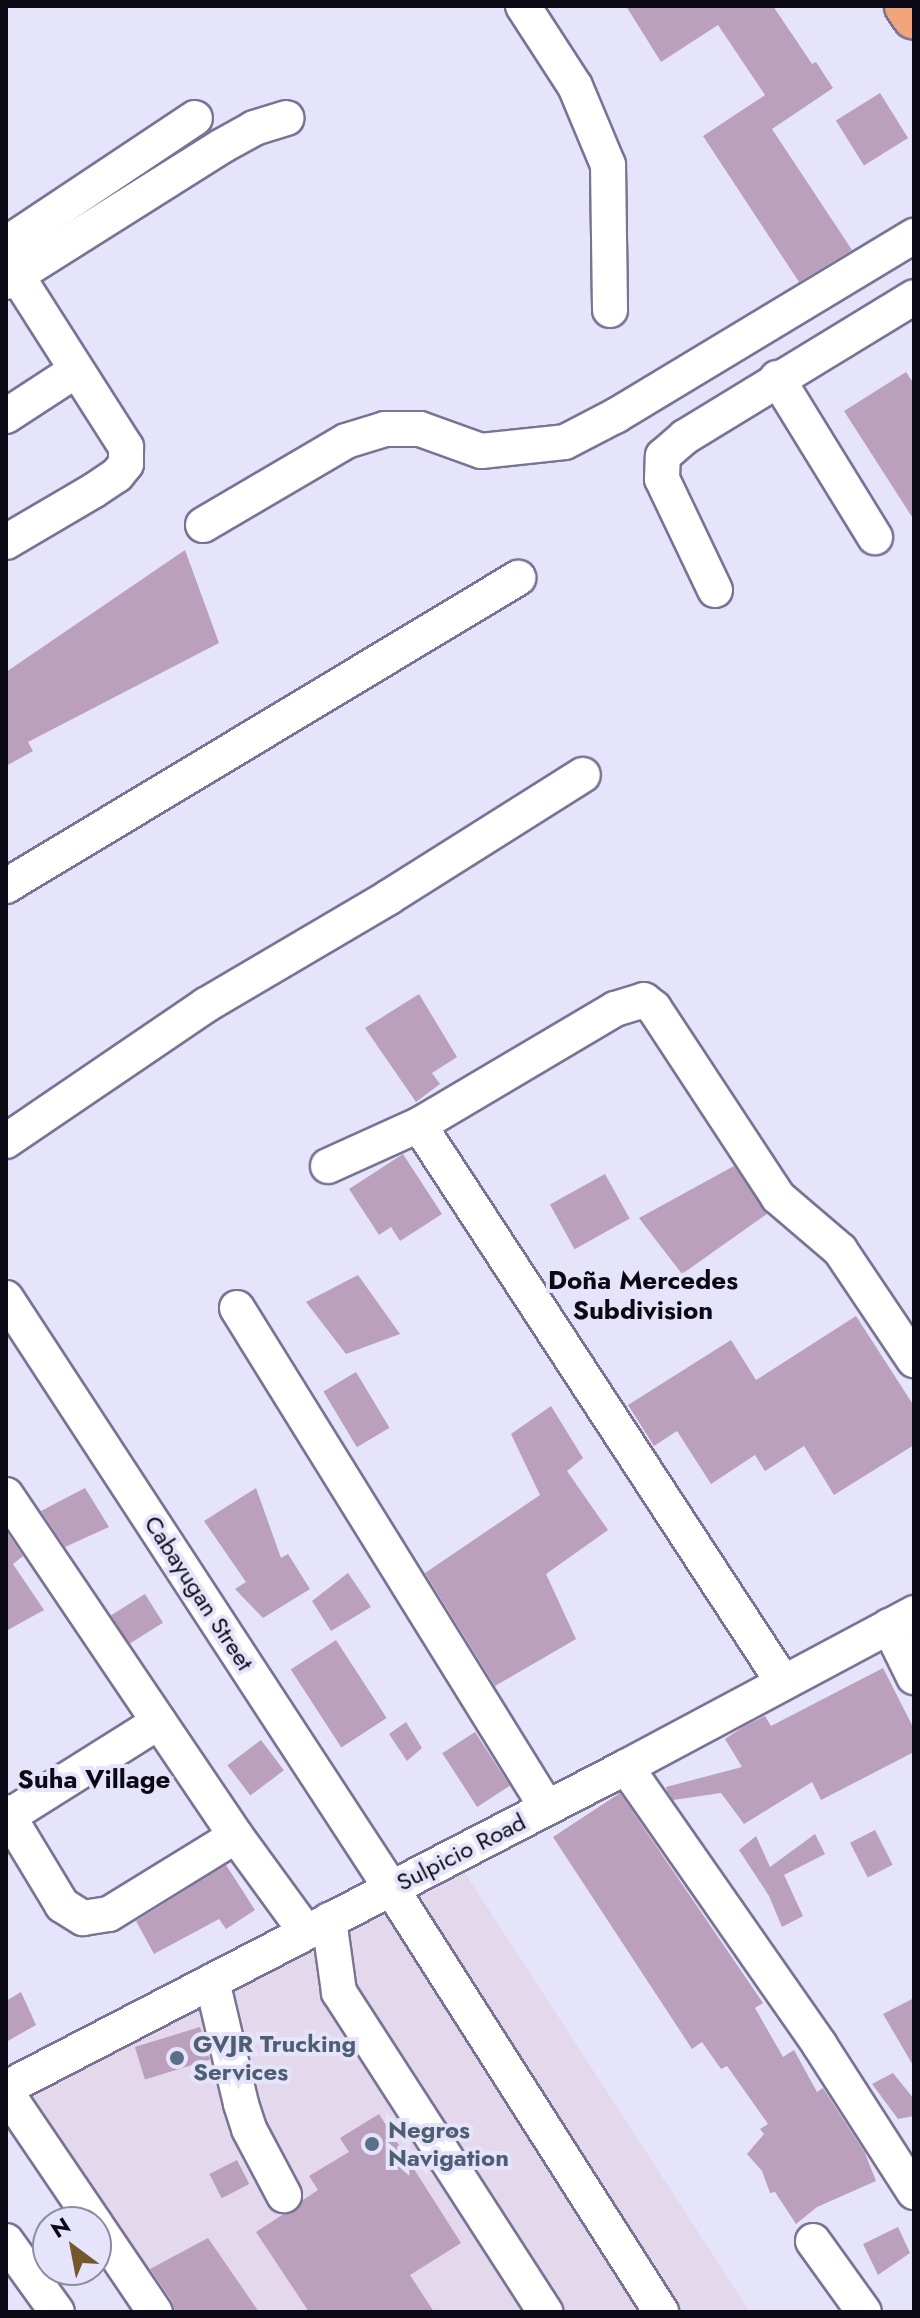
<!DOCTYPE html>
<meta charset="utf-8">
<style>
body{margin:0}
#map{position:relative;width:920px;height:2318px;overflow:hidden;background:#e6e4fa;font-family:Jost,sans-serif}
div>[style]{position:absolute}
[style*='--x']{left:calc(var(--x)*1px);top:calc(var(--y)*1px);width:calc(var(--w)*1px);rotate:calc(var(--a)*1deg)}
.industrial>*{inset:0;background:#e4d8ec}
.building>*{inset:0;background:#baa0bc;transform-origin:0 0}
.roads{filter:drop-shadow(2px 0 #797495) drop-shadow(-2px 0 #797495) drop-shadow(0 2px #797495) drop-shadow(0 -2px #797495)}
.minor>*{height:34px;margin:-17px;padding:0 17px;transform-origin:17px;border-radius:17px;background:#fff}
.major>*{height:42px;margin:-21px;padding:0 21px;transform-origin:21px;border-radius:21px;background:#f2a57c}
.dots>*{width:22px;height:22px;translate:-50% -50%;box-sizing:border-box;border:4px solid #e6e4fa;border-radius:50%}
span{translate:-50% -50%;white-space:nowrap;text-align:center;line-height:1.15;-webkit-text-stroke:8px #e6e4fa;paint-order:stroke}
.street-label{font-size:24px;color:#0b0915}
.service-label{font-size:24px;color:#4e5e75;font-weight:700}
.left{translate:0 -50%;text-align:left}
.neighbourhood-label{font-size:26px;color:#0b0915;font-weight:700}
.frame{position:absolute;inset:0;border:8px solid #0b0915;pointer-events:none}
.north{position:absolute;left:32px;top:2206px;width:80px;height:80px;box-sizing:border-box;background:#e6e4fa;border:2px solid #8e8c9e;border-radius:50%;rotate:328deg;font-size:22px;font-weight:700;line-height:32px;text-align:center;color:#0b0915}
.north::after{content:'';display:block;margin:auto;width:28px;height:36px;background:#74582b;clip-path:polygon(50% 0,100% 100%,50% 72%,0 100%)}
</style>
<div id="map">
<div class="industrial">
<div style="clip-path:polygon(463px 1870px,750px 2312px,167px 2312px,25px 2100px)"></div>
</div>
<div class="building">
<div style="clip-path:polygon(626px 6px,773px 6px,812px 64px,816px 62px,833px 88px,772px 129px,852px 250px,799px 282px,703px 136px,765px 95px,718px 25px,661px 62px)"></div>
<div style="left:880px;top:93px;width:53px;height:52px;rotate:58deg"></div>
<div style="clip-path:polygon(906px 372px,914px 384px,914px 520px,844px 411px)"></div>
<div style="clip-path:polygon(185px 550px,219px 643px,28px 742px,33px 751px,6px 766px,6px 672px)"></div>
<div style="clip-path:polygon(419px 994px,457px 1057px,432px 1073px,440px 1084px,416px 1102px,365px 1028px)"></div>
<div style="clip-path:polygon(403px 1154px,442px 1214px,400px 1241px,391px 1227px,379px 1235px,349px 1189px)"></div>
<div style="clip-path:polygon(734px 1166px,767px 1214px,682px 1274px,639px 1218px)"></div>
<div style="left:605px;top:1174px;width:51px;height:63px;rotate:61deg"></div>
<div style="clip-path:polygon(358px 1275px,400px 1334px,346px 1354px,306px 1302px)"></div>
<div style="clip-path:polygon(856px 1316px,914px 1406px,914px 1445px,834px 1495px,804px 1446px,765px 1471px,755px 1455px,711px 1484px,677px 1431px,654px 1446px,628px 1405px,731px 1340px,756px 1380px)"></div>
<div style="left:356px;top:1372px;width:65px;height:38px;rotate:59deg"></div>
<div style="clip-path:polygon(551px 1406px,583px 1458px,567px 1471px,608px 1530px,546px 1574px,576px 1639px,495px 1686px,425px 1573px,540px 1495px,511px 1434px)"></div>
<div style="clip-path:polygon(85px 1488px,109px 1527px,65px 1547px,41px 1511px)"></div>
<div style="clip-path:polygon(256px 1488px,281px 1558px,288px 1554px,310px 1589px,263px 1618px,235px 1589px,246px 1582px,204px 1521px)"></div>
<div style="clip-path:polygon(6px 1531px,23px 1556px,13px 1564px,44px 1610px,6px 1631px)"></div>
<div style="clip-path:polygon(348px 1573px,371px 1607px,331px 1631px,312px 1601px)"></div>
<div style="left:145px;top:1594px;width:34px;height:40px;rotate:58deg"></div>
<div style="left:336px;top:1640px;width:93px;height:54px;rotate:57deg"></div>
<div style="clip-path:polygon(883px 1668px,914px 1729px,914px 1752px,821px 1800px,812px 1782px,744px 1824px,721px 1793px,673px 1800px,667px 1791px,666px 1787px,742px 1767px,725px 1739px,743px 1727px,765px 1716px,771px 1726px)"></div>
<div style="clip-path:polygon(406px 1722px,422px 1748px,407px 1761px,389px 1734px)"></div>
<div style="left:475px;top:1732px;width:64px;height:39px;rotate:57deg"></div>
<div style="left:261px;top:1740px;width:38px;height:42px;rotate:53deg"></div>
<div style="clip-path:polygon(620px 1793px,763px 2003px,755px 2008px,783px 2057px,794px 2050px,817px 2092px,823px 2088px,865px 2153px,876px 2181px,817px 2207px,796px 2224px,775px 2192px,770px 2193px,762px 2171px,747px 2154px,764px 2134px,760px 2129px,768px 2124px,727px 2066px,721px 2069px,702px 2042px,692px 2049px,553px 1837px)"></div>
<div style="left:875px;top:1830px;width:39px;height:28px;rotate:63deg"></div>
<div style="clip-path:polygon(815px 1834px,825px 1854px,784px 1875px,803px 1916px,782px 1927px,769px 1896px,739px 1850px,756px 1836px,770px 1867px)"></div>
<div style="clip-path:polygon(226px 1865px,255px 1910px,226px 1929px,219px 1919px,154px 1954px,136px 1921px)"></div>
<div style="clip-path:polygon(21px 1992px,36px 2025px,6px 2042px,6px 2001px)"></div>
<div style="clip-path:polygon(914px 1998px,914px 2067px,883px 2014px)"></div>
<div style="left:200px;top:2027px;width:34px;height:68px;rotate:73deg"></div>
<div style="clip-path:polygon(893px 2073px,914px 2099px,914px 2116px,898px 2119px,872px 2084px)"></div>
<div style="clip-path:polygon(379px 2114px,461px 2243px,410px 2275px,434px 2312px,309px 2312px,256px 2232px,282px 2215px,294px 2212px,303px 2200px,318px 2190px,309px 2176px,349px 2152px,340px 2138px)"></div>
<div style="left:237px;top:2160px;width:27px;height:31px;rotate:63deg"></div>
<div style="clip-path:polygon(898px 2227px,910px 2253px,878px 2275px,863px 2244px)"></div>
<div style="clip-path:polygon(208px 2238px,259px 2312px,175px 2312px,172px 2301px,150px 2269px)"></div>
</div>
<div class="roads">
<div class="minor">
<div style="--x:523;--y:6;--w:95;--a:57"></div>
<div style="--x:575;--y:86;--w:86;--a:67.3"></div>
<div style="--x:608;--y:165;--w:145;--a:89.2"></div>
<div style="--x:6;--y:244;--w:227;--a:-33.7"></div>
<div style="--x:6;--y:282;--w:255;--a:-32.2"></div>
<div style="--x:222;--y:146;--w:37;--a:-29"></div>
<div style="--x:254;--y:128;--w:34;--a:-17"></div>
<div style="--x:777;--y:378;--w:187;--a:58.4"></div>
<div style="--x:6;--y:416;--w:82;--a:-33.1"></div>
<div style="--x:203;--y:525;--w:166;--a:-30.4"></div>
<div style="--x:346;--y:441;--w:41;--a:-17.1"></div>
<div style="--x:385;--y:429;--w:35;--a:0"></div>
<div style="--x:420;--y:429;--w:65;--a:19.8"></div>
<div style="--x:481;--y:451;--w:84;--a:-6.1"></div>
<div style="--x:565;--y:442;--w:59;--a:-27.4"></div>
<div style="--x:617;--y:415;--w:347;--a:-31.1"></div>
<div style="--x:6;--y:542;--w:101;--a:-30.4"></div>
<div style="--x:93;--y:491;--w:29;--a:-34"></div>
<div style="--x:117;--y:475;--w:14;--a:-51"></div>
<div style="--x:126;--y:464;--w:17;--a:-90"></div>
<div style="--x:126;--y:447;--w:203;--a:-122.5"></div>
<div style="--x:715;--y:590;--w:123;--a:-115.5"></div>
<div style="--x:662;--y:479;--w:23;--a:-88"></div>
<div style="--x:663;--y:456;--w:29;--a:-41"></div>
<div style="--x:685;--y:437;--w:268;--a:-31.4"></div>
<div style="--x:6;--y:886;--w:598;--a:-31.03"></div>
<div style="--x:419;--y:1125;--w:665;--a:56.84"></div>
<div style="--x:6;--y:1141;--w:242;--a:-34.2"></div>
<div style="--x:206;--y:1005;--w:212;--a:-30.5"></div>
<div style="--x:389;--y:897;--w:229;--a:-32.2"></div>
<div style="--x:328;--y:1166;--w:100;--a:-24.3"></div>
<div style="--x:419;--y:1125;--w:228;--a:-30.6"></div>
<div style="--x:615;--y:1009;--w:30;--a:-17"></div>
<div style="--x:644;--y:1000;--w:13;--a:39"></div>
<div style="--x:654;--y:1008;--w:226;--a:56.7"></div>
<div style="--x:778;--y:1197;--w:82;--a:40.5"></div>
<div style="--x:840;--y:1250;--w:133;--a:56.1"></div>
<div style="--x:6;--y:1298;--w:721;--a:56.88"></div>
<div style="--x:400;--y:1902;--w:486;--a:57.5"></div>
<div style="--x:237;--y:1308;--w:588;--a:58.2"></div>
<div style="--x:6;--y:1495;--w:411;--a:56"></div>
<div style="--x:236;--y:1836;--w:119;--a:53.9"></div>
<div style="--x:889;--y:1626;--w:57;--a:63.9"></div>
<div style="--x:626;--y:1767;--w:338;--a:55.1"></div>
<div style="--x:819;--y:2044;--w:176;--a:57.3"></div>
<div style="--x:6;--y:1812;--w:109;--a:58.9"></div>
<div style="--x:62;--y:1905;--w:25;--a:32"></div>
<div style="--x:83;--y:1918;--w:26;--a:-9"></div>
<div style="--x:109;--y:1914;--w:149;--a:-31.6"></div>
<div style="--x:9;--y:1816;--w:177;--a:-32.1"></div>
<div style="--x:329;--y:1920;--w:73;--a:82.1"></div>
<div style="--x:339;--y:1992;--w:381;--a:57.2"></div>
<div style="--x:212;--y:1981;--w:126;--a:76.7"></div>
<div style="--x:241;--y:2104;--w:26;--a:72"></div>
<div style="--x:249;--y:2129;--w:75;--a:62.1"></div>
<div style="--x:6;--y:2088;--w:698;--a:-27.37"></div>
<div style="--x:626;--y:1767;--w:327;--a:-28.1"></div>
<div style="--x:6;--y:2092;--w:157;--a:55.9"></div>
<div style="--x:96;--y:2225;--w:105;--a:55.9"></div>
<div style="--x:6;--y:2241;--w:87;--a:54.3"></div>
<div style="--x:813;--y:2241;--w:87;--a:54.3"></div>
</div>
<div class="major">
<div style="--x:906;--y:6;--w:14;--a:56"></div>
</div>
</div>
<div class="dots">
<div style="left:177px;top:2058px;background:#5c6f8a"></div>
<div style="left:372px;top:2144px;background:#5c6f8a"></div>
</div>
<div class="street-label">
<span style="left:199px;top:1593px;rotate:57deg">Cabayugan Street</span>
<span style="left:461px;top:1852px;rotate:-27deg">Sulpicio Road</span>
</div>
<div class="service-label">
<span class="left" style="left:193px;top:2058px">GVJR Trucking<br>Services</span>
<span class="left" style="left:388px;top:2144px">Negros<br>Navigation</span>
</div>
<div class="neighbourhood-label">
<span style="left:643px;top:1296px">Doña Mercedes<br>Subdivision</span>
<span style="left:94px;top:1780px">Suha Village</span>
</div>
<div class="frame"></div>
<div class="north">N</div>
</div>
